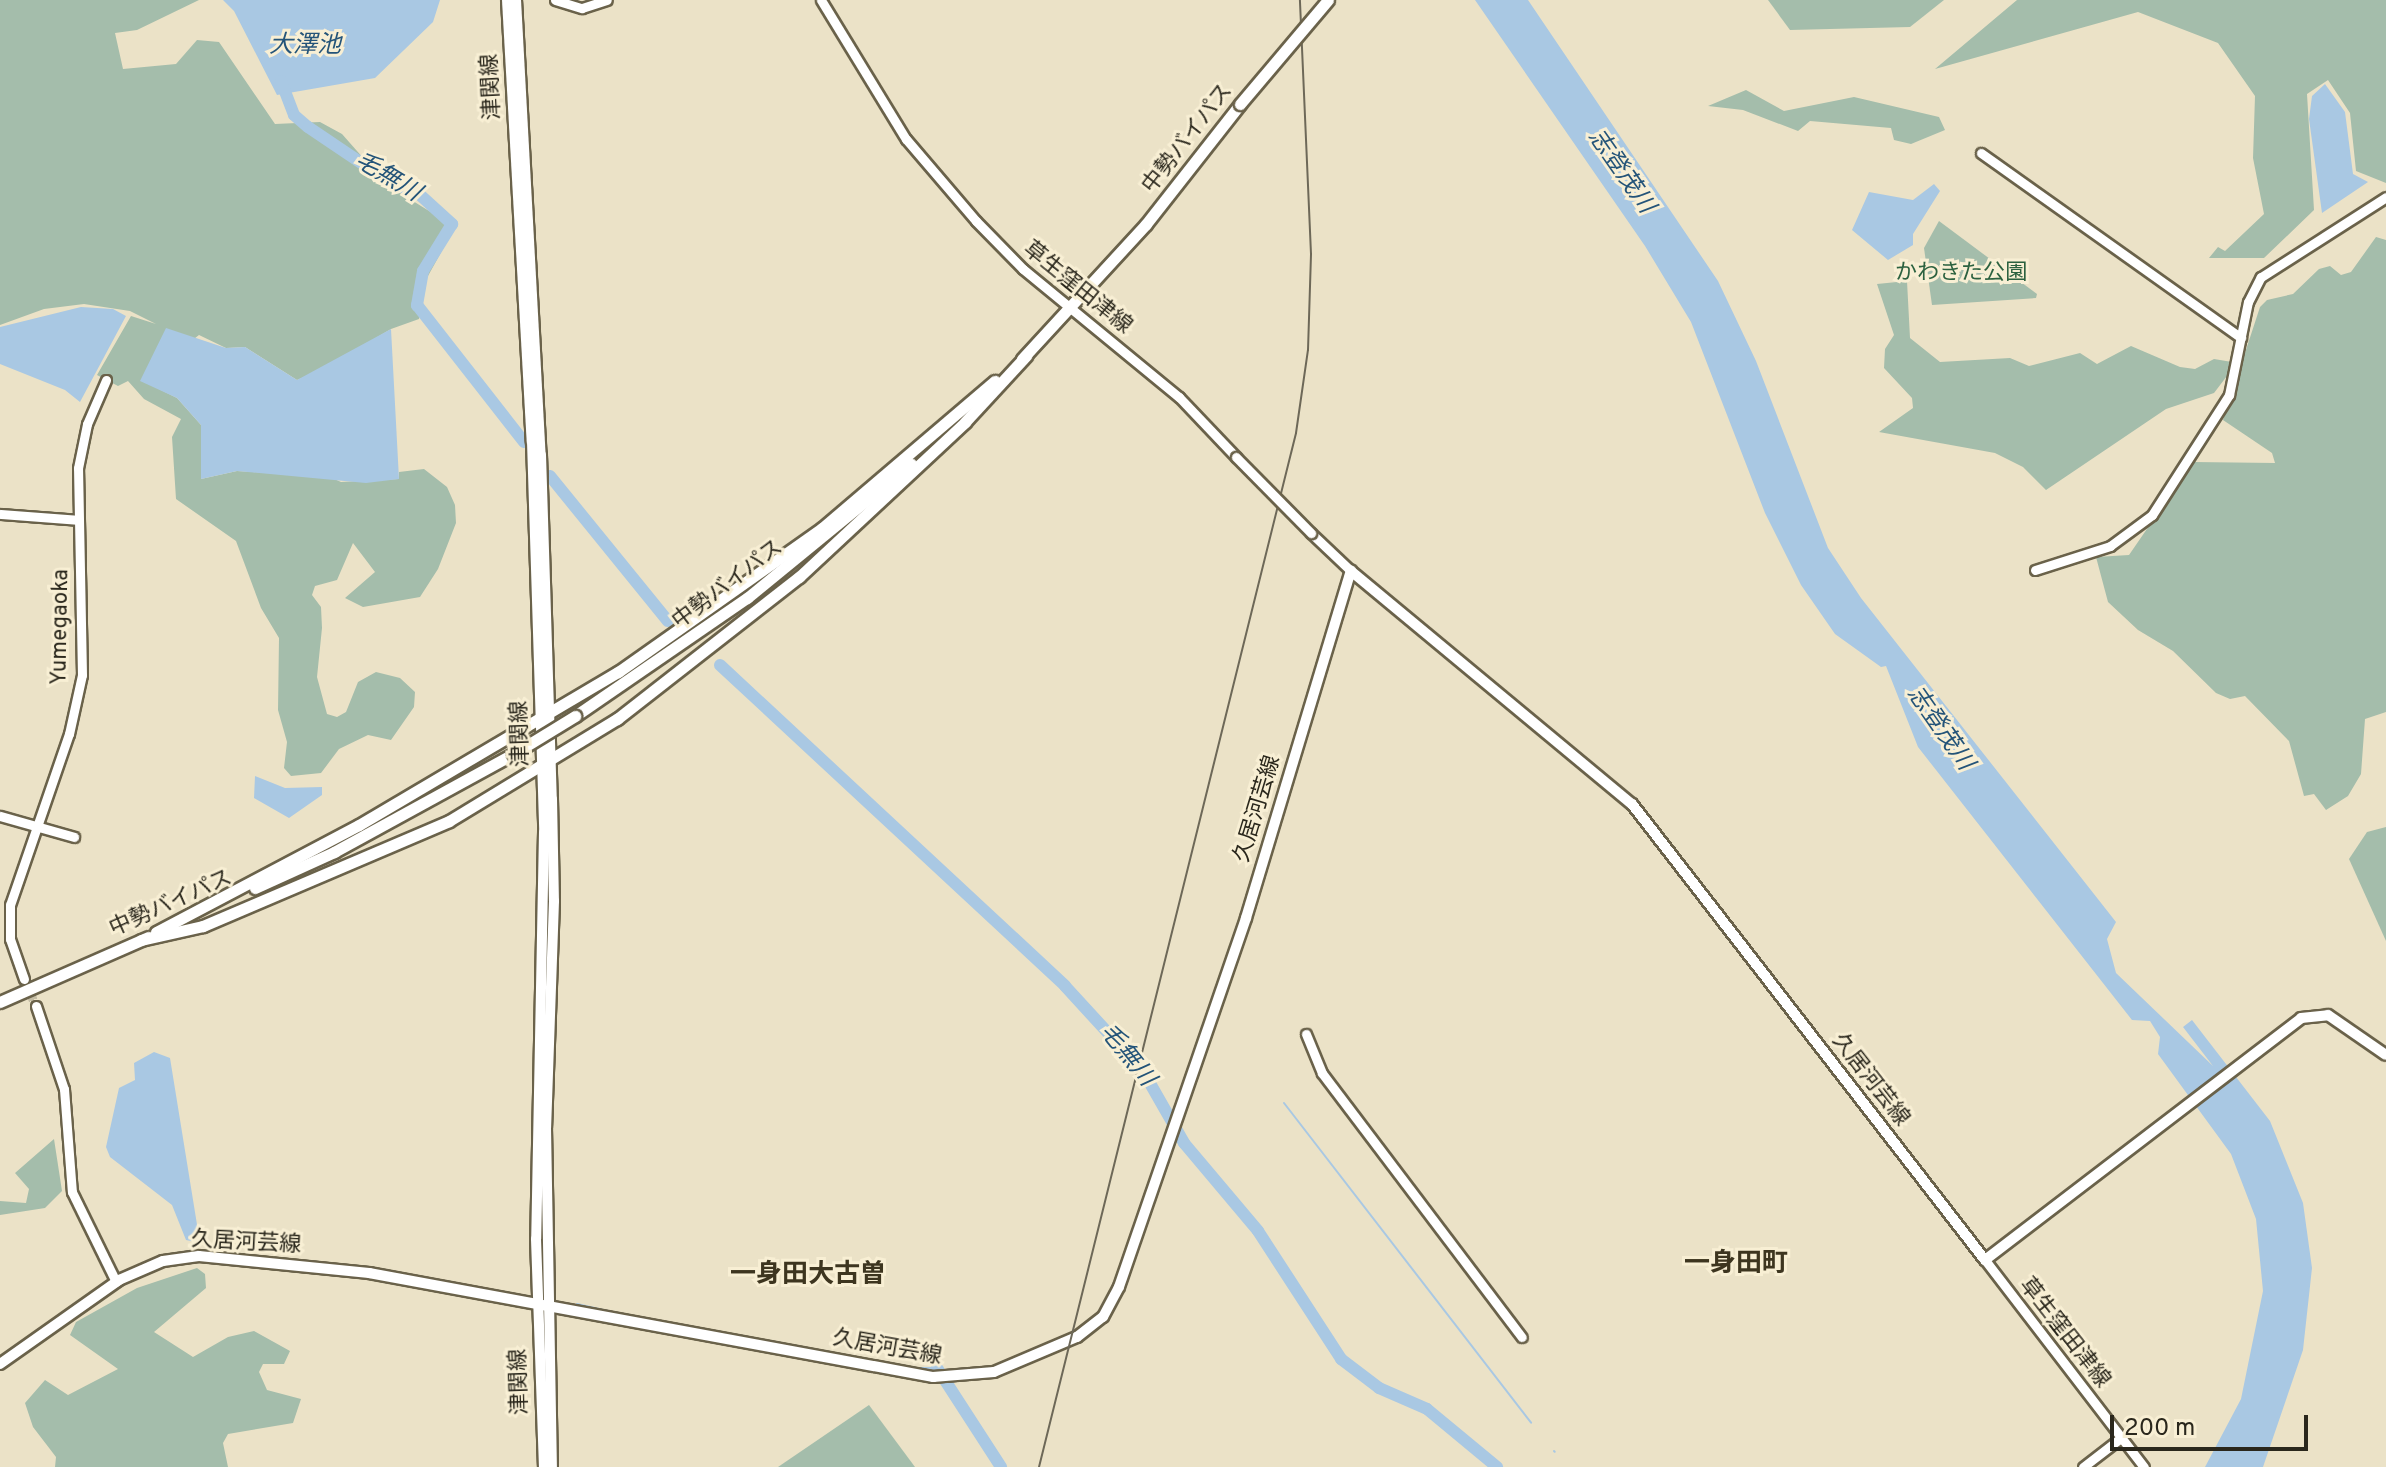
<!DOCTYPE html>
<meta charset="utf-8">
<style>
body{margin:0}
#map{position:relative;width:2386px;height:1467px;overflow:hidden;background:#ebe2c7;font-family:Overpass,"Noto Sans JP",sans-serif}
div>[style]{position:absolute}
[style*='--x']{left:calc(var(--x)*1px);top:calc(var(--y)*1px);width:calc(var(--w)*1px);rotate:calc(var(--a)*1deg)}
.green>*{inset:0;background:#a4bdab}
.water>*{inset:0;background:#a9c8e3}
.stream>*{height:2px;margin:-1px;padding:0 1px;transform-origin:1px;border-radius:1px;background:#a9c8e3}
.river>*{height:12px;margin:-6px;padding:0 6px;transform-origin:6px;border-radius:6px;background:#a9c8e3}
.secondary-tunnel>*{height:9px;margin-top:-4.5px;transform-origin:0;background:repeating-linear-gradient(90deg,#c4bda5 0 9px,transparent 0 13.5px)}
.roads{filter:drop-shadow(2px 0 #6a624a) drop-shadow(-2px 0 #6a624a) drop-shadow(0 2px #6a624a) drop-shadow(0 -2px #6a624a)}
.secondary>*{height:9px;margin:-4.5px;padding:0 4.5px;transform-origin:4.5px;border-radius:4.5px;background:#fff}
.primary>*{height:10px;margin:-5px;padding:0 5px;transform-origin:5px;border-radius:5px;background:#fff}
.highway>*{height:11px;margin:-5.5px;padding:0 5.5px;transform-origin:5.5px;border-radius:5.5px;background:#fff}
.rail>*{height:2px;margin:-1px;padding:0 1px;transform-origin:1px;border-radius:1px;background:#6d6858}
.bridges{filter:drop-shadow(2px 0 #6a624a) drop-shadow(-2px 0 #6a624a) drop-shadow(0 2px #6a624a) drop-shadow(0 -2px #6a624a)}
.secondary-bridge>*{height:9px;margin:-4.5px;padding:0 4.5px;transform-origin:4.5px;border-radius:4.5px;background:#fff}
.highway-bridge>*{height:11px;margin:-5.5px;padding:0 5.5px;transform-origin:5.5px;border-radius:5.5px;background:#fff}
span{translate:-50% -50%;white-space:nowrap;text-align:center;line-height:1.15;-webkit-text-stroke:6px #f8efd4;paint-order:stroke}
.street-label{font-size:22px;color:#2a271c}
.park-label{font-size:22px;color:#2b613f}
.water-label{font-size:24px;color:#245479;font-style:italic}
.quarter-label{font-size:26px;color:#3d351f;font-weight:700}
.scale{position:absolute;left:2110px;top:1415px;width:198px;height:36px;box-sizing:border-box;border:4px solid #2a271c;border-top:0;padding-left:10px;font-size:24px;line-height:28px;white-space:nowrap;color:#2a271c;-webkit-text-stroke:6px #f8efd4;paint-order:stroke}
</style>
<div id="map">
<div class="green">
<div style="clip-path:polygon(0 0,199px 0,137px 30px,115px 33px,123px 69px,176px 64px,197px 40px,219px 42px,275px 124px,320px 122px,342px 134px,387px 185px,455px 227px,423px 285px,419px 319px,391px 329px,325px 368px,297px 380px,245px 347px,226px 348px,199px 335px,141px 380px,177px 398px,201px 425px,201px 479px,237px 471px,330px 477px,341px 482px,399px 479px,399px 472px,424px 469px,447px 487px,455px 505px,456px 523px,438px 569px,420px 597px,363px 607px,345px 598px,375px 572px,353px 543px,337px 580px,315px 586px,312px 595px,321px 607px,322px 628px,317px 677px,327px 714px,337px 717px,346px 712px,358px 682px,376px 672px,400px 678px,415px 692px,414px 707px,391px 740px,368px 735px,339px 749px,321px 773px,291px 776px,284px 768px,287px 742px,278px 710px,279px 638px,261px 608px,236px 541px,176px 499px,172px 437px,181px 419px,144px 399px,128px 381px,118px 386px,97px 375px,131px 316px,156px 324px,130px 311px,84px 304px,44px 309px,0 325px)"></div>
<div style="clip-path:polygon(1768px 0,1944px 0,1910px 27px,1790px 30px)"></div>
<div style="clip-path:polygon(2017px 0,2386px 0,2386px 183px,2356px 171px,2350px 113px,2328px 80px,2307px 94px,2314px 210px,2264px 258px,2209px 258px,2218px 247px,2225px 251px,2264px 214px,2253px 158px,2255px 96px,2218px 43px,2138px 12px,1935px 69px)"></div>
<div style="clip-path:polygon(1746px 90px,1784px 111px,1854px 97px,1939px 117px,1945px 130px,1911px 144px,1894px 140px,1891px 128px,1810px 121px,1798px 131px,1743px 110px,1708px 106px)"></div>
<div style="clip-path:polygon(1939px 221px,2037px 294px,2036px 298px,1932px 305px,1924px 248px)"></div>
<div style="clip-path:polygon(2376px 237px,2386px 240px,2386px 712px,2365px 719px,2361px 774px,2348px 796px,2326px 810px,2314px 794px,2304px 796px,2289px 741px,2245px 696px,2230px 699px,2216px 693px,2173px 651px,2138px 630px,2108px 602px,2096px 557px,2129px 555px,2193px 462px,2275px 463px,2272px 453px,2223px 420px,2260px 307px,2267px 300px,2293px 294px,2319px 269px,2330px 266px,2341px 275px,2351px 272px)"></div>
<div style="clip-path:polygon(1907px 281px,1910px 338px,1940px 362px,2010px 358px,2029px 366px,2080px 353px,2097px 364px,2131px 346px,2180px 367px,2195px 369px,2214px 359px,2232px 362px,2230px 372px,2214px 393px,2166px 409px,2046px 490px,2023px 467px,1995px 453px,1879px 432px,1913px 408px,1912px 398px,1884px 368px,1885px 349px,1894px 335px,1877px 284px)"></div>
<div style="clip-path:polygon(2386px 827px,2386px 941px,2349px 859px,2367px 832px)"></div>
<div style="clip-path:polygon(54px 1139px,62px 1191px,45px 1208px,0 1215px,0 1201px,26px 1203px,29px 1189px,15px 1173px)"></div>
<div style="clip-path:polygon(197px 1268px,205px 1274px,206px 1288px,154px 1332px,193px 1357px,228px 1337px,254px 1331px,290px 1351px,284px 1364px,263px 1364px,259px 1372px,267px 1390px,301px 1399px,293px 1423px,228px 1434px,223px 1443px,228px 1467px,55px 1467px,56px 1457px,33px 1427px,25px 1403px,45px 1380px,68px 1395px,118px 1369px,70px 1335px,76px 1322px,137px 1288px)"></div>
<div style="clip-path:polygon(869px 1405px,915px 1467px,778px 1467px)"></div>
</div>
<div class="water">
<div style="clip-path:polygon(223px 0,440px 0,433px 22px,375px 78px,277px 95px,234px 11px)"></div>
<div style="clip-path:polygon(1475px 0,1528px 0,1718px 281px,1756px 361px,1828px 548px,1861px 598px,2116px 922px,2107px 939px,2116px 973px,2213px 1066px,2183px 1027px,2192px 1020px,2270px 1121px,2303px 1203px,2312px 1268px,2303px 1350px,2263px 1467px,2205px 1467px,2241px 1399px,2263px 1291px,2256px 1219px,2231px 1154px,2158px 1054px,2160px 1037px,2150px 1021px,2132px 1020px,1918px 747px,1886px 666px,1881px 667px,1835px 634px,1801px 585px,1765px 513px,1691px 322px,1645px 246px)"></div>
<div style="clip-path:polygon(2325px 84px,2345px 112px,2353px 174px,2368px 182px,2322px 213px,2309px 119px,2312px 96px)"></div>
<div style="clip-path:polygon(1934px 184px,1940px 191px,1913px 234px,1913px 245px,1888px 260px,1852px 230px,1869px 192px,1913px 200px)"></div>
<div style="clip-path:polygon(81px 307px,113px 309px,126px 316px,80px 402px,65px 390px,0 364px,0 327px)"></div>
<div style="clip-path:polygon(166px 328px,226px 348px,245px 347px,297px 380px,391px 329px,399px 479px,366px 483px,237px 471px,201px 479px,201px 425px,177px 398px,140px 381px)"></div>
<div style="clip-path:polygon(255px 776px,285px 788px,322px 787px,322px 795px,289px 818px,254px 798px)"></div>
<div style="clip-path:polygon(154px 1052px,170px 1058px,200px 1243px,186px 1240px,172px 1205px,110px 1157px,106px 1147px,119px 1088px,135px 1080px,134px 1063px)"></div>
</div>
<div class="stream">
<div style="--x:1284;--y:1103;--w:404;--a:52.3"></div>
<div style="--x:577;--y:1304;--w:63;--a:12.9"></div>
<div style="--x:912;--y:1368;--w:25;--a:0"></div>
<div style="--x:1554;--y:1451;--w:1;--a:45"></div>
</div>
<div class="river">
<div style="--x:281;--y:81;--w:36;--a:69"></div>
<div style="--x:294;--y:115;--w:18;--a:41"></div>
<div style="--x:308;--y:127;--w:97;--a:34"></div>
<div style="--x:388;--y:181;--w:34;--a:23"></div>
<div style="--x:419;--y:194;--w:45;--a:42.3"></div>
<div style="--x:452;--y:224;--w:55;--a:121.7"></div>
<div style="--x:423;--y:271;--w:35;--a:100"></div>
<div style="--x:417;--y:305;--w:174;--a:52"></div>
<div style="--x:550;--y:476;--w:187;--a:50.9"></div>
<div style="--x:720;--y:665;--w:471;--a:42.9"></div>
<div style="--x:1065;--y:986;--w:115;--a:47.5"></div>
<div style="--x:1143;--y:1071;--w:83;--a:60.3"></div>
<div style="--x:1184;--y:1143;--w:115;--a:49.9"></div>
<div style="--x:1258;--y:1231;--w:153;--a:57"></div>
<div style="--x:1341;--y:1359;--w:48;--a:37.3"></div>
<div style="--x:1379;--y:1388;--w:52;--a:23.6"></div>
<div style="--x:1427;--y:1409;--w:91;--a:39.6"></div>
<div style="--x:937;--y:1368;--w:118;--a:57.1"></div>
</div>
<div class="secondary-tunnel">
<div style="--x:24;--y:979;--w:30;--a:66"></div>
</div>
<div class="roads">
<div class="secondary">
<div style="--x:555;--y:0;--w:28;--a:17"></div>
<div style="--x:582;--y:8;--w:26;--a:-18"></div>
<div style="--x:821;--y:0;--w:163;--a:58.6"></div>
<div style="--x:906;--y:139;--w:108;--a:49.5"></div>
<div style="--x:976;--y:221;--w:67;--a:45.6"></div>
<div style="--x:1023;--y:269;--w:202;--a:39.4"></div>
<div style="--x:1179;--y:397;--w:83;--a:46.5"></div>
<div style="--x:1981;--y:153;--w:319;--a:35.4"></div>
<div style="--x:0;--y:514;--w:79;--a:4.3"></div>
<div style="--x:1311;--y:533;--w:55;--a:43.5"></div>
<div style="--x:2035;--y:570;--w:79;--a:-17.7"></div>
<div style="--x:2110;--y:546;--w:52;--a:-36.4"></div>
<div style="--x:2152;--y:515;--w:143;--a:-57.3"></div>
<div style="--x:2229;--y:395;--w:95;--a:-78.5"></div>
<div style="--x:2248;--y:302;--w:28;--a:-63"></div>
<div style="--x:2261;--y:277;--w:148;--a:-32.6"></div>
<div style="--x:0;--y:816;--w:77;--a:15.8"></div>
<div style="--x:24;--y:979;--w:42;--a:-109.3"></div>
<div style="--x:10;--y:939;--w:34;--a:-90"></div>
<div style="--x:10;--y:905;--w:181;--a:-71"></div>
<div style="--x:69;--y:734;--w:60;--a:-77.6"></div>
<div style="--x:82;--y:675;--w:207;--a:-91.1"></div>
<div style="--x:78;--y:468;--w:45;--a:-78.4"></div>
<div style="--x:87;--y:424;--w:48;--a:-66.6"></div>
<div style="--x:36;--y:1006;--w:88;--a:71.4"></div>
<div style="--x:64;--y:1089;--w:103;--a:85.6"></div>
<div style="--x:72;--y:1192;--w:100;--a:63.9"></div>
<div style="--x:1306;--y:1034;--w:42;--a:67.7"></div>
<div style="--x:1322;--y:1073;--w:331;--a:52.9"></div>
<div style="--x:1985;--y:1260;--w:261;--a:52.5"></div>
<div style="--x:2083;--y:1467;--w:49;--a:-37.6"></div>
</div>
<div class="primary">
<div style="--x:507;--y:0;--w:442;--a:86.8"></div>
<div style="--x:532;--y:441;--w:391;--a:88.2"></div>
<div style="--x:544;--y:832;--w:407;--a:91.1"></div>
<div style="--x:536;--y:1239;--w:228;--a:88"></div>
<div style="--x:516;--y:0;--w:456;--a:86.9"></div>
<div style="--x:541;--y:455;--w:344;--a:88.2"></div>
<div style="--x:552;--y:799;--w:102;--a:88.9"></div>
<div style="--x:554;--y:901;--w:227;--a:92"></div>
<div style="--x:546;--y:1128;--w:339;--a:89"></div>
<div style="--x:0;--y:1364;--w:146;--a:-35.2"></div>
<div style="--x:119;--y:1280;--w:48;--a:-23.4"></div>
<div style="--x:163;--y:1261;--w:36;--a:-8"></div>
<div style="--x:199;--y:1256;--w:171;--a:5.7"></div>
<div style="--x:369;--y:1273;--w:574;--a:10.45"></div>
<div style="--x:933;--y:1377;--w:61;--a:-4.7"></div>
<div style="--x:994;--y:1372;--w:90;--a:-22.9"></div>
<div style="--x:1077;--y:1337;--w:33;--a:-38"></div>
<div style="--x:1103;--y:1317;--w:34;--a:-62"></div>
<div style="--x:1119;--y:1287;--w:390;--a:-71"></div>
<div style="--x:1246;--y:918;--w:363;--a:-73.2"></div>
<div style="--x:1351;--y:571;--w:365;--a:39.7"></div>
<div style="--x:1632;--y:804;--w:577;--a:52.26"></div>
<div style="--x:1985;--y:1260;--w:398;--a:-37.4"></div>
<div style="--x:2301;--y:1018;--w:27;--a:-6"></div>
<div style="--x:2328;--y:1015;--w:70;--a:34.6"></div>
</div>
<div class="highway">
<div style="--x:1022;--y:359;--w:183;--a:-47.4"></div>
<div style="--x:1146;--y:224;--w:152;--a:-51.9"></div>
<div style="--x:575;--y:716;--w:209;--a:-34.5"></div>
<div style="--x:747;--y:598;--w:212;--a:-39.3"></div>
<div style="--x:255;--y:888;--w:87;--a:-24.5"></div>
<div style="--x:334;--y:852;--w:204;--a:-28.7"></div>
<div style="--x:156;--y:932;--w:229;--a:-27.8"></div>
<div style="--x:359;--y:825;--w:301;--a:-30.6"></div>
<div style="--x:618;--y:672;--w:250;--a:-35.2"></div>
<div style="--x:822;--y:528;--w:227;--a:-40.4"></div>
<div style="--x:141;--y:940;--w:64;--a:-12.7"></div>
<div style="--x:203;--y:926;--w:267;--a:-23.1"></div>
<div style="--x:449;--y:821;--w:197;--a:-31.3"></div>
<div style="--x:617;--y:719;--w:231;--a:-38"></div>
<div style="--x:799;--y:577;--w:227;--a:-43"></div>
<div style="--x:965;--y:422;--w:90;--a:-47.3"></div>
<div style="--x:0;--y:1002;--w:162;--a:-23.7"></div>
</div>
</div>
<div class="rail">
<div style="--x:1039;--y:1467;--w:1065;--a:-76.04"></div>
<div style="--x:1296;--y:433;--w:84;--a:-81.8"></div>
<div style="--x:1308;--y:350;--w:96;--a:-88.2"></div>
<div style="--x:1311;--y:254;--w:254;--a:-92.5"></div>
</div>
<div class="bridges">
<div class="secondary-bridge">
<div style="--x:1236;--y:457;--w:107;--a:45.4"></div>
</div>
<div class="highway-bridge">
<div style="--x:1240;--y:104;--w:136;--a:-49.8"></div>
<div style="--x:513;--y:754;--w:73;--a:-31.5"></div>
</div>
</div>
<div class="street-label">
<span style="left:492px;top:87px;rotate:-93deg">津関線</span>
<span style="left:1188px;top:139px;rotate:-52deg">中勢バイパス</span>
<span style="left:1077px;top:288px;rotate:39deg">草生窪田津線</span>
<span style="left:728px;top:585px;rotate:-37deg">中勢バイパス</span>
<span style="left:61px;top:627px;rotate:-89deg">Yumegaoka</span>
<span style="left:521px;top:734px;rotate:-92deg">津関線</span>
<span style="left:1258px;top:809px;rotate:-73deg">久居河芸線</span>
<span style="left:171px;top:904px;rotate:-24deg">中勢バイパス</span>
<span style="left:1870px;top:1080px;rotate:52deg">久居河芸線</span>
<span style="left:246px;top:1243px;rotate:3deg">久居河芸線</span>
<span style="left:2064px;top:1333px;rotate:52deg">草生窪田津線</span>
<span style="left:887px;top:1348px;rotate:10deg">久居河芸線</span>
<span style="left:520px;top:1382px;rotate:-92deg">津関線</span>
</div>
<div class="park-label">
<span style="left:1961px;top:274px">かわきた公園</span>
</div>
<div class="water-label">
<span style="left:305px;top:47px">大澤池</span>
<span style="left:1620px;top:172px;rotate:55deg">志登茂川</span>
<span style="left:387px;top:178px;rotate:31deg">毛無川</span>
<span style="left:1939px;top:729px;rotate:55deg">志登茂川</span>
<span style="left:1126px;top:1056px;rotate:51deg">毛無川</span>
</div>
<div class="quarter-label">
<span style="left:1736px;top:1265px">一身田町</span>
<span style="left:808px;top:1276px">一身田大古曽</span>
</div>
<div class="scale">200 m</div>
</div>
